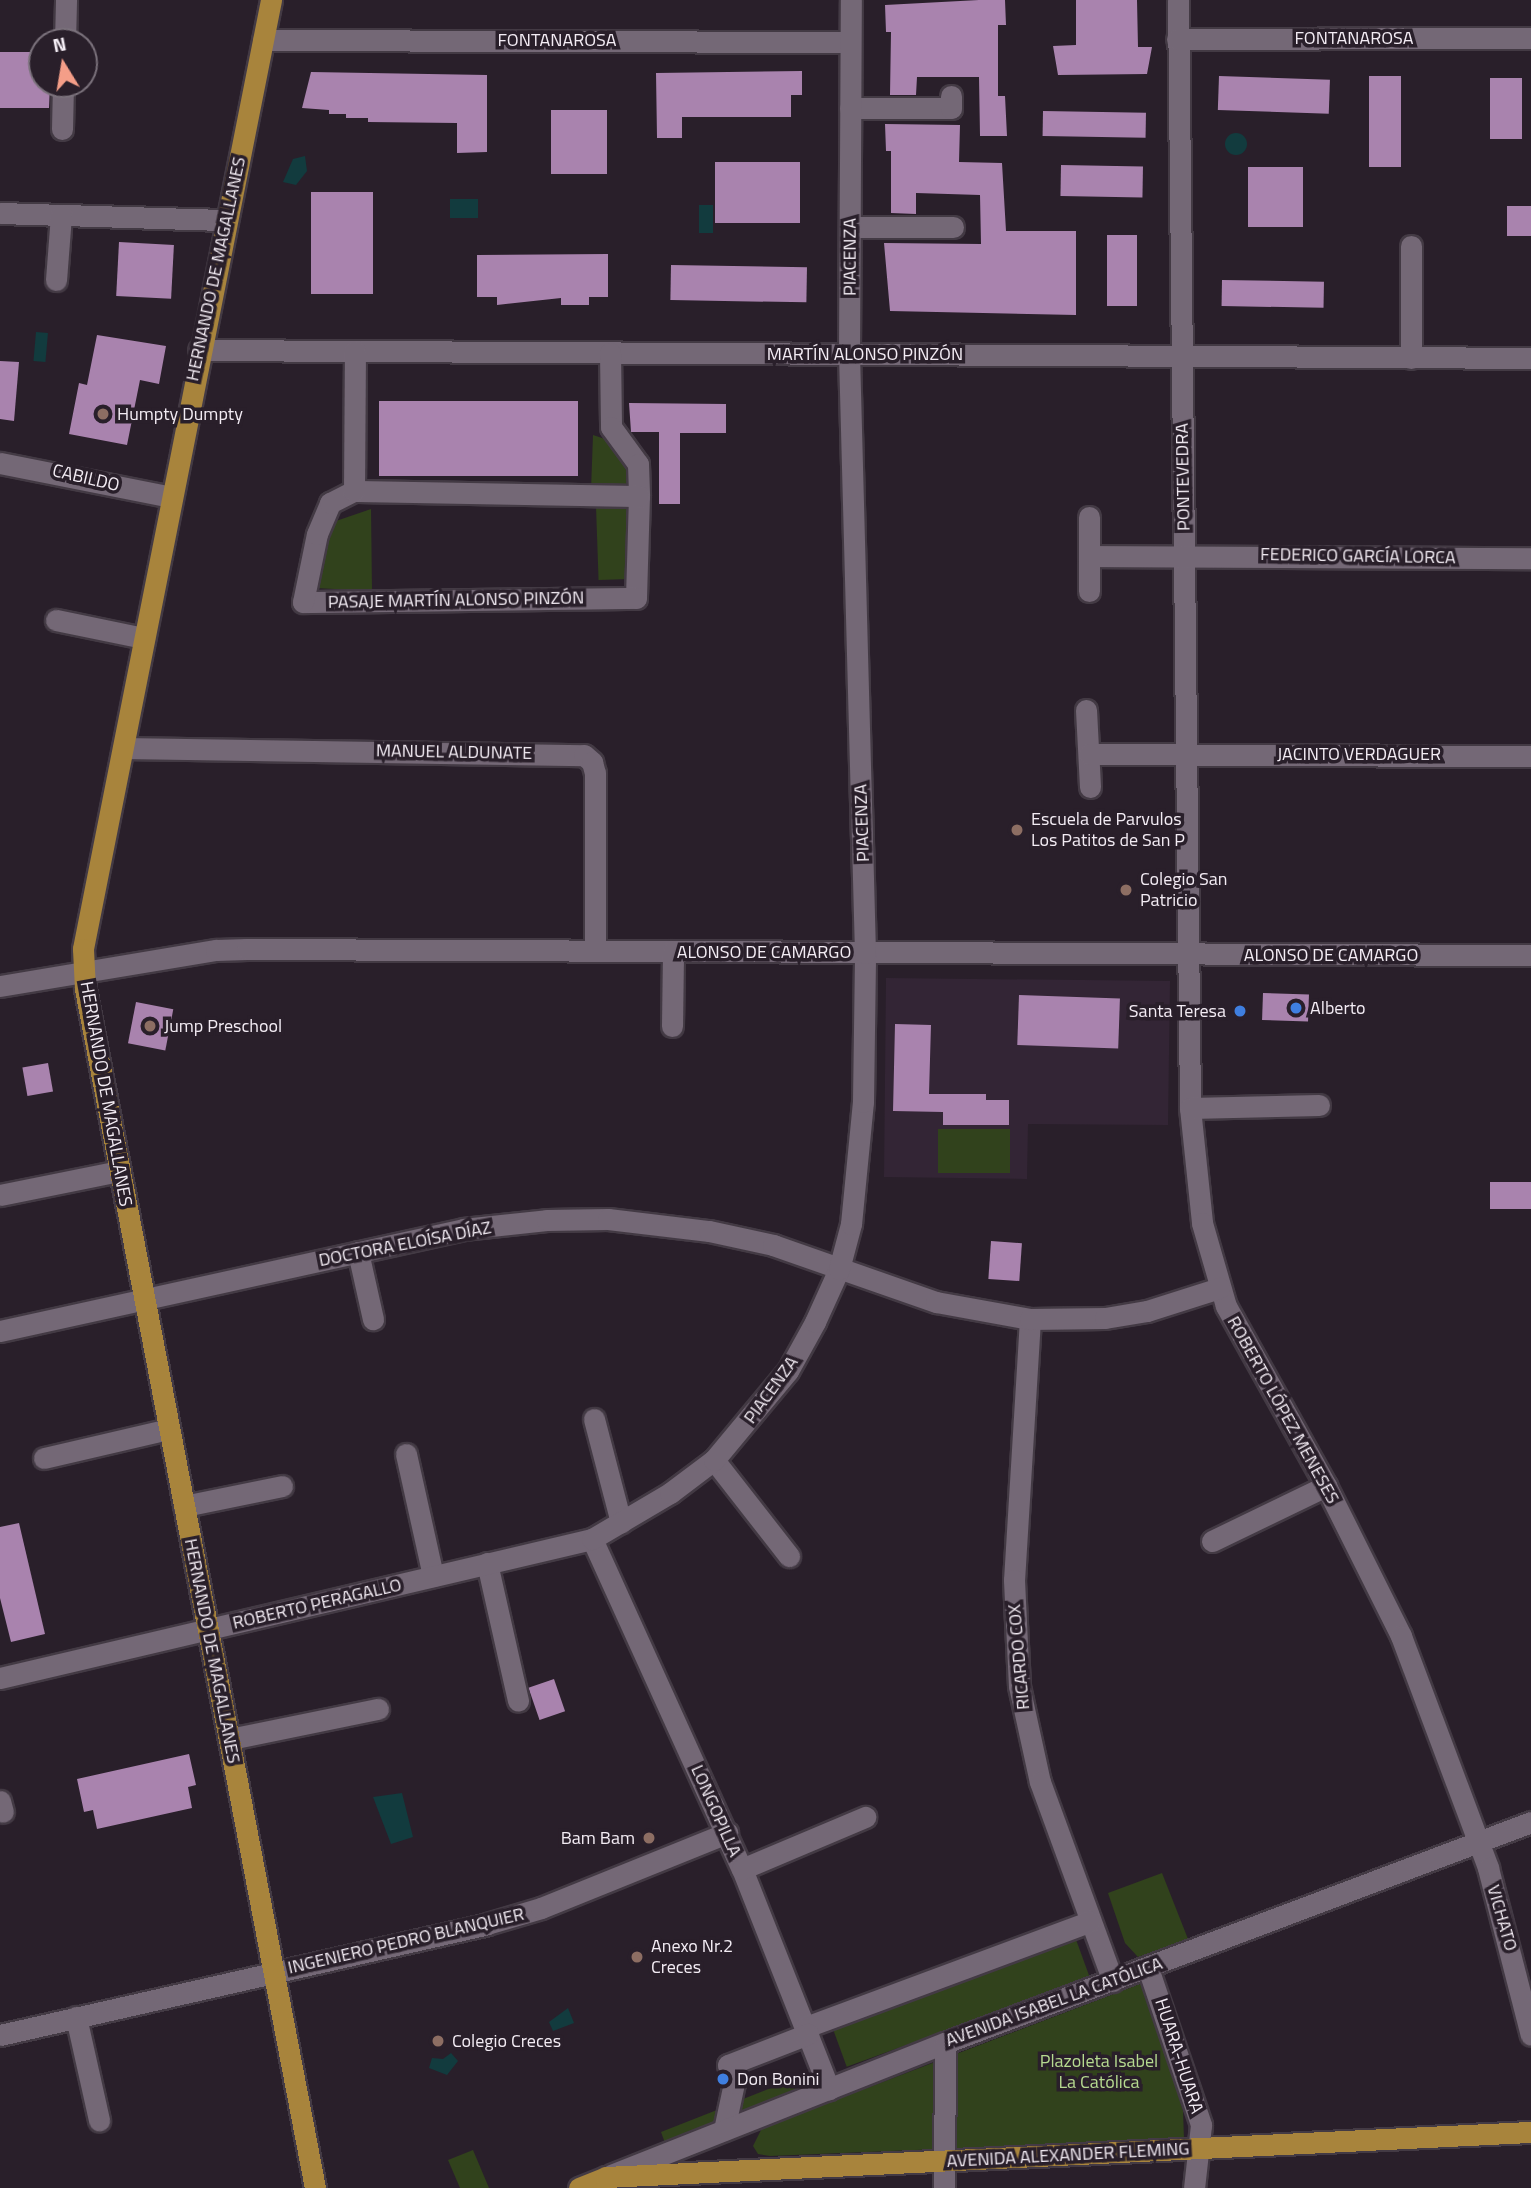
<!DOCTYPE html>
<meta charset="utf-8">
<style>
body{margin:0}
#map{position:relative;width:1531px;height:2188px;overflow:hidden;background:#291f2a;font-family:"Titillium Web",sans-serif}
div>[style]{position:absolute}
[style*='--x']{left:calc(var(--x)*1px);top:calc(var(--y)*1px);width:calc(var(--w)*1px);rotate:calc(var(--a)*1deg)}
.built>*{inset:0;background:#332535}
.green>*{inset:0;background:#31421c;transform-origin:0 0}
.water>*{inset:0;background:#123b3e;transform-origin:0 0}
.round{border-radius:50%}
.building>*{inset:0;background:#a983ae;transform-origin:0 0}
.roads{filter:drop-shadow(2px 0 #433a44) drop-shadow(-2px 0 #433a44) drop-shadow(0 2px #433a44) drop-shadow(0 -2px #433a44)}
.minor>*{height:21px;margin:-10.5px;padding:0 10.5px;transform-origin:10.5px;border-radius:10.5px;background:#746876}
.major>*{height:21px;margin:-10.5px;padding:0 10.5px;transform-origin:10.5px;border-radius:10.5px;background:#a8843c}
.dots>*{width:19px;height:19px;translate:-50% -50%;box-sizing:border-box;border:4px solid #291f2a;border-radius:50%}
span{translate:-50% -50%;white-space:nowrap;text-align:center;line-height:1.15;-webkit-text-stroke:7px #291f2a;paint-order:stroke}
.street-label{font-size:18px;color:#f3ecf4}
.poi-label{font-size:18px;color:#f3ecf4}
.left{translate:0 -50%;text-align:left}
.right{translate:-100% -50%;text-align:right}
.park-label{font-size:18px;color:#b6da90}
.north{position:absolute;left:28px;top:28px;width:70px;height:70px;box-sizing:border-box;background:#291f2a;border:2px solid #7a717b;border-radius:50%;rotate:349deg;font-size:19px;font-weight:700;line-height:28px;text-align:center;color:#f3ecf4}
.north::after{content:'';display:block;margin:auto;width:24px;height:32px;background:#f49e88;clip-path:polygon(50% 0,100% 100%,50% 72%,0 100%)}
</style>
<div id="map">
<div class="built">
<div style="clip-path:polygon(886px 978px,1170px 981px,1168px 1125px,1028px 1124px,1027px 1179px,884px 1177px)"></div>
</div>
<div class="green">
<div style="clip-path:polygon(593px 435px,617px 443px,627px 455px,630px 490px,591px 490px)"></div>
<div style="left:627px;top:506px;width:73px;height:31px;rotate:88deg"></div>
<div style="clip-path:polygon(371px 509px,372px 591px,315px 588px,323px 538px,336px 521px)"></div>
<div style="left:938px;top:1129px;width:72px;height:44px"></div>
<div style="clip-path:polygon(1162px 1873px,1188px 1939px,1138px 1957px,1125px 1943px,1108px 1893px)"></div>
<div style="left:1074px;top:1934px;width:47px;height:259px;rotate:70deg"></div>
<div style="clip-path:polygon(1145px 1982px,1183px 2111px,1184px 2139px,770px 2156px,758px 2154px,753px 2146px,762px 2128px)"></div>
<div style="clip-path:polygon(807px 2074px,812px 2085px,733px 2114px,738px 2101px)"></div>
<div style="clip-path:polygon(722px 2108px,719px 2120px,665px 2143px,661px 2132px)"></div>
<div style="clip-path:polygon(473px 2150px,489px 2188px,460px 2188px,448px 2160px)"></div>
</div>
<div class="water">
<div class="round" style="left:1225px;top:133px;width:22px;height:22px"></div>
<div style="clip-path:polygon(305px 156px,307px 171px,296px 185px,283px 182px,293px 159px)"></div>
<div style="left:450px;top:199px;width:28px;height:19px"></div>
<div style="left:699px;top:205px;width:14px;height:28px"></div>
<div style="left:36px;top:332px;width:12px;height:29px;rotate:5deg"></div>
<div style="clip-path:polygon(402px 1793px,413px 1837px,391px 1844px,373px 1797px)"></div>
<div style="clip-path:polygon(568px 2008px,574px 2023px,553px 2031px,549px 2022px)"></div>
<div style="clip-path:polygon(451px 2053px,458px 2061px,447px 2075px,429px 2068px,432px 2058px,443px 2059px)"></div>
</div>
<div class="building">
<div style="clip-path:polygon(979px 0,1005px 0,1006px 25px,998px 25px,998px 96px,1005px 96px,1007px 136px,980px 136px,979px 77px,917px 77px,916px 95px,890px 95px,891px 32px,886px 32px,885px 5px)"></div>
<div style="clip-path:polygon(1076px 0,1137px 0,1138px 47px,1152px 47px,1147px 74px,1058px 75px,1053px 46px,1076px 45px)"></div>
<div style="clip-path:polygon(0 52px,42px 52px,42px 84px,50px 84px,49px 108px,0 108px)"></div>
<div style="clip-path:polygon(802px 71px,802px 95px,791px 95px,791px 117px,682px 117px,682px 138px,657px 138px,656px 73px)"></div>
<div style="clip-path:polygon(311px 72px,487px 75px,487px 152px,457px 153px,457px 123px,368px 122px,368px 118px,346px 118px,346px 114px,329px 114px,329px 110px,302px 108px)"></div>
<div style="left:1219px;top:76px;width:111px;height:34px;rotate:2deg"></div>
<div style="left:1369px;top:76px;width:32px;height:91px"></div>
<div style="left:1490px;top:78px;width:32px;height:61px"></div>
<div style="left:551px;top:110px;width:56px;height:64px"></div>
<div style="left:1043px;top:111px;width:103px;height:25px;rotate:1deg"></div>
<div style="clip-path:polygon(885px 124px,960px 125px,959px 162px,1002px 163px,1006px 231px,1076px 231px,1076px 315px,890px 311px,884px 243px,981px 244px,980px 195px,916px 193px,916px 214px,891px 213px,891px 151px,886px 151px)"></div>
<div style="left:715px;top:162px;width:85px;height:61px"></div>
<div style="left:1061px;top:165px;width:82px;height:31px;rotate:1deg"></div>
<div style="left:1248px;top:167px;width:55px;height:60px"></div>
<div style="left:311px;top:192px;width:62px;height:102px"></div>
<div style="left:1507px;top:206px;width:24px;height:30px"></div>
<div style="left:1107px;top:235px;width:30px;height:71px"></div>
<div style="left:119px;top:242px;width:55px;height:54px;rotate:3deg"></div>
<div style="clip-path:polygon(608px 254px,608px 297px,589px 297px,589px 305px,561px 305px,561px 298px,497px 305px,497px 297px,477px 297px,477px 255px)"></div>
<div style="left:671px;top:265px;width:136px;height:35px;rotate:1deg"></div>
<div style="left:1222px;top:280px;width:102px;height:26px;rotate:1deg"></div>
<div style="clip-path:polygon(97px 335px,166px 346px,159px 384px,140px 380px,127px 445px,69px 434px,79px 383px,87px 385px)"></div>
<div style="clip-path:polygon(0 361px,19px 362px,14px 421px,0 419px)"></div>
<div style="left:578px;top:401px;width:75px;height:199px;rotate:90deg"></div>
<div style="clip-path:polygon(629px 403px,726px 404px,726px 433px,680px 433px,680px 504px,659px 504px,659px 432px,631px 432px)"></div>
<div style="left:1263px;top:993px;width:46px;height:27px;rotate:2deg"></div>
<div style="left:1019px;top:995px;width:101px;height:50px;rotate:2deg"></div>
<div style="left:136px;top:1002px;width:38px;height:42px;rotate:11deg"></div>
<div style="clip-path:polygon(895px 1024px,931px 1025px,929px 1094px,986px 1094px,986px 1100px,1009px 1100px,1009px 1125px,943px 1125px,943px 1112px,893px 1111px)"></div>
<div style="left:48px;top:1063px;width:29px;height:26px;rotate:80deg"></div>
<div style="left:1531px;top:1182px;width:27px;height:41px;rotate:90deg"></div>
<div style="left:991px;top:1241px;width:31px;height:38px;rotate:4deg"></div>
<div style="clip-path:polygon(19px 1523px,45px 1634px,11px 1642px,0 1598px,0 1527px)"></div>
<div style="left:554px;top:1679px;width:34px;height:27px;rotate:71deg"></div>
<div style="clip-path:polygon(189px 1754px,196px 1785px,188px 1787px,192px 1808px,97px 1829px,93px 1810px,84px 1812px,77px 1779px)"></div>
</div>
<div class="roads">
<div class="minor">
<div style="--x:1178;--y:0;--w:1108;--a:89.38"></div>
<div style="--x:1190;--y:1108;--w:116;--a:84"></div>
<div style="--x:1202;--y:1223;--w:86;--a:73.9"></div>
<div style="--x:1226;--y:1306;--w:206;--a:60.9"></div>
<div style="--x:1326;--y:1486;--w:168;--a:63.4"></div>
<div style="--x:1401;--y:1636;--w:248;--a:69.4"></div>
<div style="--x:1488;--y:1868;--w:172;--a:75.6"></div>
<div style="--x:1177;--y:39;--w:354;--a:-0.2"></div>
<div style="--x:263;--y:40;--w:587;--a:0.2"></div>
<div style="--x:65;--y:42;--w:42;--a:-88.6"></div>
<div style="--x:850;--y:108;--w:101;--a:0"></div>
<div style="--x:951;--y:108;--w:12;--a:-90"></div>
<div style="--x:62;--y:129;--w:45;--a:-88.7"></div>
<div style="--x:0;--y:213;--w:226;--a:1.8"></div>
<div style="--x:850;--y:227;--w:103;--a:0"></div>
<div style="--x:1411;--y:246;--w:112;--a:90"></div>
<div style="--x:56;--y:280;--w:65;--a:-85.6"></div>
<div style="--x:199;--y:350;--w:1332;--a:0.34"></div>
<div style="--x:610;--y:353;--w:74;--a:89.2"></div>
<div style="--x:611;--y:427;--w:46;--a:53.9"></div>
<div style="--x:638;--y:464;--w:32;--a:88"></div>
<div style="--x:639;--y:496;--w:102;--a:91.7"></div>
<div style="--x:636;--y:598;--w:333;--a:179.3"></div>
<div style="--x:303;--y:602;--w:69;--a:-78.4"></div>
<div style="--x:317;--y:534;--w:34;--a:-67"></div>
<div style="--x:330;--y:503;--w:27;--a:-27"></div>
<div style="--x:354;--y:491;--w:285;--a:1"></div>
<div style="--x:0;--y:463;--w:174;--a:11.2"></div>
<div style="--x:354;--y:491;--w:140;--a:-89.6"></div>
<div style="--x:1089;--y:556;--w:442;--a:0.3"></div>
<div style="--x:1089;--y:591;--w:74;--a:-90"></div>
<div style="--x:56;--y:620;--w:90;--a:11.6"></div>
<div style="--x:1086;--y:710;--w:77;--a:87"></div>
<div style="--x:123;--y:748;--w:461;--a:0.9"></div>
<div style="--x:584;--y:755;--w:11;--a:41"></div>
<div style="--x:592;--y:762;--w:11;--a:75"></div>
<div style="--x:595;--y:773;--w:178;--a:90"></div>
<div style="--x:1089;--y:754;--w:442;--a:0.3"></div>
<div style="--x:0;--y:986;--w:219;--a:-9.5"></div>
<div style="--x:216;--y:950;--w:31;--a:-2"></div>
<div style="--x:247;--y:949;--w:1284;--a:0.27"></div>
<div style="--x:672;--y:1026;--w:75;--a:-89.2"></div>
<div style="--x:1190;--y:1108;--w:129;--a:-1.3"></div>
<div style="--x:0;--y:1195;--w:121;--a:-11.4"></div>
<div style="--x:358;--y:1252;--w:69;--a:77.4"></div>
<div style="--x:1030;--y:1319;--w:261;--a:93.5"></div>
<div style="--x:1014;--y:1580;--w:106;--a:87.3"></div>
<div style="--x:1019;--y:1686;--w:98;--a:77.7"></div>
<div style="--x:1040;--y:1782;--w:212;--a:69.9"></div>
<div style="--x:0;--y:1331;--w:474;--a:-12.4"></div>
<div style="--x:463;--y:1229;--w:84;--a:-6.1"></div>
<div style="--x:547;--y:1220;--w:61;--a:-0.9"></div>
<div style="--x:608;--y:1219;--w:102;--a:6.8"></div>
<div style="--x:709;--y:1231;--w:66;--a:12.3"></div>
<div style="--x:773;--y:1245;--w:173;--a:19.3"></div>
<div style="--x:936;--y:1302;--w:96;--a:10.3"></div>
<div style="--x:1030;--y:1319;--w:75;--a:-0.8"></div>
<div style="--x:1105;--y:1318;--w:43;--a:-9.5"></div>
<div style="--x:1147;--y:1311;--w:76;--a:-17.7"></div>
<div style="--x:594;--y:1419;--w:107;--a:75.4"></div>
<div style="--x:406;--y:1454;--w:125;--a:77.5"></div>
<div style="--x:44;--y:1458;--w:128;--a:-13.1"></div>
<div style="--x:714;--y:1460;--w:122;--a:52"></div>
<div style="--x:184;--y:1506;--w:100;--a:-11.5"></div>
<div style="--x:592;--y:1539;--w:362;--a:65.6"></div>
<div style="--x:742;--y:1869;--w:237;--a:68.4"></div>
<div style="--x:1212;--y:1541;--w:127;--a:-25.8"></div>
<div style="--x:487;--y:1563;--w:141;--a:77.3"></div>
<div style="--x:0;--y:1678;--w:608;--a:-13.21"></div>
<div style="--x:592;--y:1539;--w:91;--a:-30.5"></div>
<div style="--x:670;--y:1493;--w:55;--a:-36.9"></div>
<div style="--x:714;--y:1460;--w:116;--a:-50.3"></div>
<div style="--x:788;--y:1371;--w:56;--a:-61.1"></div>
<div style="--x:815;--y:1322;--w:58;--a:-65.6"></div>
<div style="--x:839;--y:1269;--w:47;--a:-75.1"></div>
<div style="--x:851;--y:1224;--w:123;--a:-84.4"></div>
<div style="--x:863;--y:1102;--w:149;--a:-89.2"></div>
<div style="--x:865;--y:953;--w:599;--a:-91.53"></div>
<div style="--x:849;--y:354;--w:354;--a:-89.7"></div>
<div style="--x:230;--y:1739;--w:151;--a:-11.5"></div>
<div style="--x:0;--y:1801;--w:11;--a:75"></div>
<div style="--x:742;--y:1869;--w:134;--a:-22.9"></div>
<div style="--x:1148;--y:1968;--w:166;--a:71.3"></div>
<div style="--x:1201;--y:2125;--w:63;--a:96.3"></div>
<div style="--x:76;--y:2017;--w:106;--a:77.4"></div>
<div style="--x:806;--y:2027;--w:302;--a:-20.4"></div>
<div style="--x:0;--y:2035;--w:499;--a:-12.8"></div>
<div style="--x:487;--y:1924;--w:56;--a:-16.5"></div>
<div style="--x:541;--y:1908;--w:201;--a:-22"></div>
<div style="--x:724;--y:2130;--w:48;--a:-78"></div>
<div style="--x:734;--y:2083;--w:19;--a:-108"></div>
<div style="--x:728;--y:2065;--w:86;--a:-21.2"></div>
<div style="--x:611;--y:2175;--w:359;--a:-21.6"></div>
<div style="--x:945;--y:2043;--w:626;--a:-20.66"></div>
<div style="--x:944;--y:2188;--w:145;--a:-89.6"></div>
</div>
<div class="major">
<div style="--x:271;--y:0;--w:967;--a:101.21"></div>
<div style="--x:83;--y:949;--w:40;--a:87.1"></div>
<div style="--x:85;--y:989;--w:1221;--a:79.14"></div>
<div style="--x:579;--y:2188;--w:29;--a:-22"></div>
<div style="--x:606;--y:2177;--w:926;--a:-2.79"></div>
</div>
</div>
<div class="dots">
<div style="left:103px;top:414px;background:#8d6e63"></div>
<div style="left:1017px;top:830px;background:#8d6e63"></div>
<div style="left:1126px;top:890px;background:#8d6e63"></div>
<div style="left:1296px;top:1008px;background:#3f7fe0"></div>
<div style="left:1240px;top:1011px;background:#3f7fe0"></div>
<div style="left:150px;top:1026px;background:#8d6e63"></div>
<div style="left:649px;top:1838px;background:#8d6e63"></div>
<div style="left:637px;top:1957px;background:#8d6e63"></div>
<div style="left:438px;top:2041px;background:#8d6e63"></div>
<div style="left:723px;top:2079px;background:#3f7fe0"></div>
</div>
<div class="street-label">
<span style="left:1354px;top:38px">FONTANAROSA</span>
<span style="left:557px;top:40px">FONTANAROSA</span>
<span style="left:850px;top:257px;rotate:-90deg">PIACENZA</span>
<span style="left:216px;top:269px;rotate:-78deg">HERNANDO DE MAGALLANES</span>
<span style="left:865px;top:354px">MARTÍN ALONSO PINZÓN</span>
<span style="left:1183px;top:477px;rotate:-91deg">PONTEVEDRA</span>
<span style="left:86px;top:478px;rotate:13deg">CABILDO</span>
<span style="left:1358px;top:556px;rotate:1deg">FEDERICO GARCÍA LORCA</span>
<span style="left:456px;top:600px;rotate:-1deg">PASAJE MARTÍN ALONSO PINZÓN</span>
<span style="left:454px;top:752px;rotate:1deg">MANUEL ALDUNATE</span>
<span style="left:1359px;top:754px">JACINTO VERDAGUER</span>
<span style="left:862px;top:823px;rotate:-92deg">PIACENZA</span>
<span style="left:764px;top:952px">ALONSO DE CAMARGO</span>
<span style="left:1331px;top:955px">ALONSO DE CAMARGO</span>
<span style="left:106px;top:1094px;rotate:80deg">HERNANDO DE MAGALLANES</span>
<span style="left:405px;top:1244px;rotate:-11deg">DOCTORA ELOÍSA DÍAZ</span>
<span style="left:771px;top:1390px;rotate:-54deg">PIACENZA</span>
<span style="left:1283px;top:1410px;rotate:61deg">ROBERTO LÓPEZ MENESES</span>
<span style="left:317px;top:1604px;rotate:-13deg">ROBERTO PERAGALLO</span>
<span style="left:212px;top:1651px;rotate:79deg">HERNANDO DE MAGALLANES</span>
<span style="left:1019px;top:1657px;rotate:-95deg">RICARDO COX</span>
<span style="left:716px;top:1811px;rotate:66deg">LONGOPILLA</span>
<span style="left:1502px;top:1918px;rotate:74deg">VICHATO</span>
<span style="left:406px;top:1941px;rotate:-13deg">INGENIERO PEDRO BLANQUIER</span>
<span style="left:1054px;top:2002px;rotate:-20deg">AVENIDA ISABEL LA CATÓLICA</span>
<span style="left:1179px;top:2056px;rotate:72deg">HUARA-HUARA</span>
<span style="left:1068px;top:2155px;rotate:-3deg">AVENIDA ALEXANDER FLEMING</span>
</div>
<div class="poi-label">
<span class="left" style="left:117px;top:414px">Humpty Dumpty</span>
<span class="left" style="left:1031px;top:830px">Escuela de Parvulos<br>Los Patitos de San P</span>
<span class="left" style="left:1140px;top:890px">Colegio San<br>Patricio</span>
<span class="left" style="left:1310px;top:1008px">Alberto</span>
<span class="right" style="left:1226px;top:1011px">Santa Teresa</span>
<span class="left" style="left:164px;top:1026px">Jump Preschool</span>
<span class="right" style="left:635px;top:1838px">Bam Bam</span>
<span class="left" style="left:651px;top:1957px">Anexo Nr.2<br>Creces</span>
<span class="left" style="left:452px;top:2041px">Colegio Creces</span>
<span class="left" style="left:737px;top:2079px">Don Bonini</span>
</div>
<div class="park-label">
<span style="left:1099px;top:2072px">Plazoleta Isabel<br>La Católica</span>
</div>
<div class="north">N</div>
</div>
